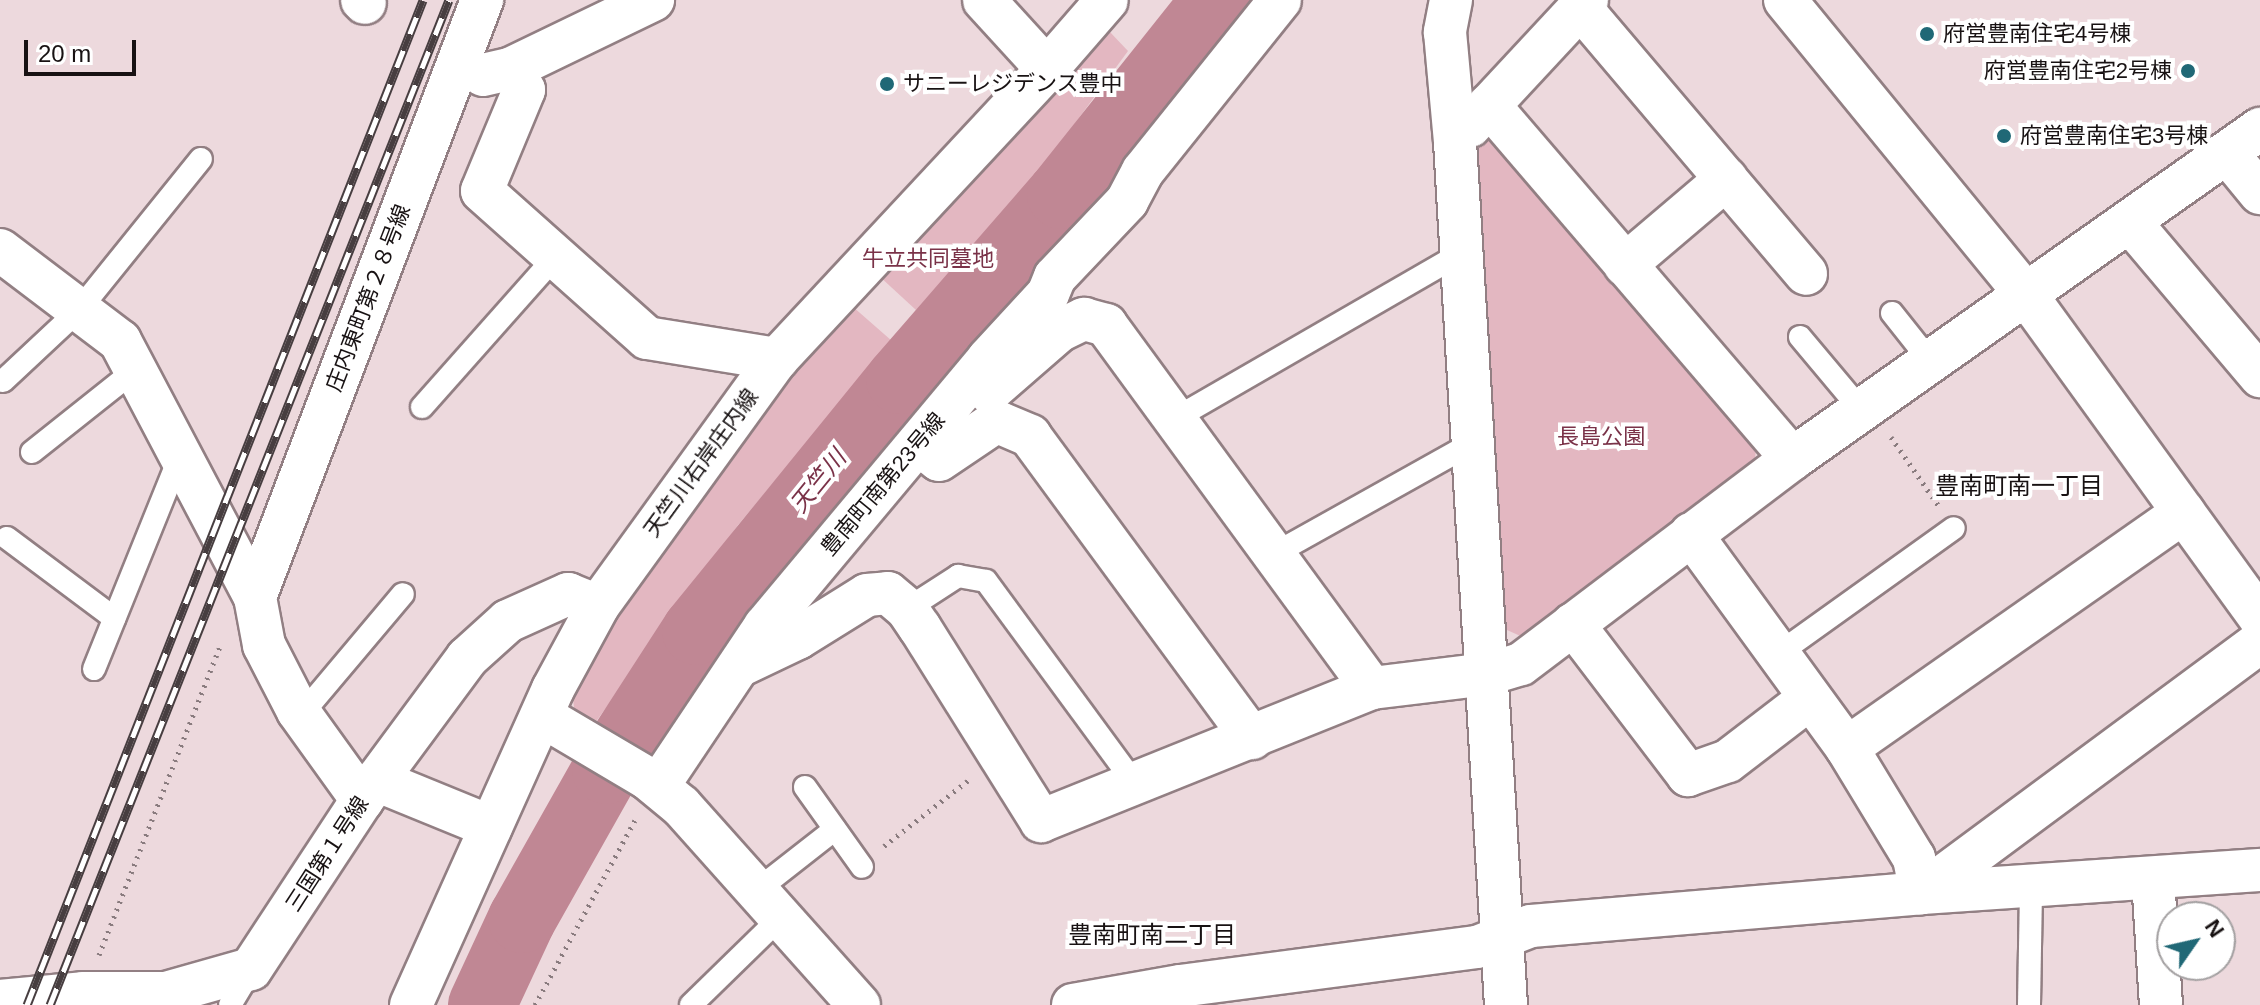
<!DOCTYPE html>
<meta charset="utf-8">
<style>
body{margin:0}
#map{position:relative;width:2260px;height:1005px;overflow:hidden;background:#edd9dd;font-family:Helvetica,"Noto Sans JP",sans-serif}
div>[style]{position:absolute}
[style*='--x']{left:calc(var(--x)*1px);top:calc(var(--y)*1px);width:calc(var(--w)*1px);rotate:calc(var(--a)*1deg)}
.green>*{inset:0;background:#e3b7c1}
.river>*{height:68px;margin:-34px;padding:0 34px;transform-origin:34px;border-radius:34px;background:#c08794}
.path>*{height:5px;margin-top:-2.5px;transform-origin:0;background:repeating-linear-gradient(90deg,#897b7e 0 2px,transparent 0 8px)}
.roads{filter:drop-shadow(2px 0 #927f83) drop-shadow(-2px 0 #927f83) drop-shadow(0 2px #927f83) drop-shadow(0 -2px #927f83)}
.service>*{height:22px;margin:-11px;padding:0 11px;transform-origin:11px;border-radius:11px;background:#fff}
.minor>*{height:42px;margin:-21px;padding:0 21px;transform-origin:21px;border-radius:21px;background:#fff}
.rail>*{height:9px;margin-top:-4.5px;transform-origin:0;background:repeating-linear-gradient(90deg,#fff 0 18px,#473e40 0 36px);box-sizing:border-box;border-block:2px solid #473e40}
.dots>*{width:22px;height:22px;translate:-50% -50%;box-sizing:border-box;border:4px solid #fff;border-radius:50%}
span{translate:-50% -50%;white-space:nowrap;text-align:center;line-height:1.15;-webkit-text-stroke:8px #fff;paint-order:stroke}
.poi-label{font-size:22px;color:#181213}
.left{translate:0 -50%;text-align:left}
.right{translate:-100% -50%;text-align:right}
.park-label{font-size:22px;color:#7a3248}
.street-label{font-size:22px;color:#181213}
.water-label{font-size:24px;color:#7a3248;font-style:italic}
.neighbourhood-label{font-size:24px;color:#181213}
.north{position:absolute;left:2156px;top:901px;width:80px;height:80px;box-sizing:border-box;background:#fff;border:2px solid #a3a0a1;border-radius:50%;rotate:56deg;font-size:22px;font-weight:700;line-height:32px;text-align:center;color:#181213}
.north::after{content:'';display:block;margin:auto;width:28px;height:36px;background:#206876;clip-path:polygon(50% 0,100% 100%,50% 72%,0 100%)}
.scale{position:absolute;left:24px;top:40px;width:112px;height:36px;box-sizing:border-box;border:4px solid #181213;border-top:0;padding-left:10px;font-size:24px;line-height:28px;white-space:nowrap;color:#181213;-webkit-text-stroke:6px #fff;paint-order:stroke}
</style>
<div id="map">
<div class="green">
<div style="clip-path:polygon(1109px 31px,1128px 51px,1040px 171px,916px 310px,878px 275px)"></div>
<div style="clip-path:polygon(1482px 135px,1499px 135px,1757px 441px,1754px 467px,1527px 639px,1498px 626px,1467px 167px)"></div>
<div style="clip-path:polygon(852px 306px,892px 341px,738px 525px,592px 727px,575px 717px,573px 698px,618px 614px,749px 429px)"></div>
</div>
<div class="river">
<div style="--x:482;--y:1005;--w:95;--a:-65.1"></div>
<div style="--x:522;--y:919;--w:171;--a:-60.6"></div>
<div style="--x:606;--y:770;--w:166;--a:-57.1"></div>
<div style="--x:696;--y:631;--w:323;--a:-50.9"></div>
<div style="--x:900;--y:380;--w:245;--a:-49"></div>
<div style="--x:1061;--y:195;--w:249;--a:-51.5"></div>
</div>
<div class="path">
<div style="--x:1891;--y:437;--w:83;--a:55.3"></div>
<div style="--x:884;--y:846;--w:109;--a:-37.9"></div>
<div style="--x:99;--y:955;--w:334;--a:-68.6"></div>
<div style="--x:535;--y:1005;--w:210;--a:-61.6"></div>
</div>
<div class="roads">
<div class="service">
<div style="--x:1892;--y:313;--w:63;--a:51.5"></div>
<div style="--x:1800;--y:337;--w:97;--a:50"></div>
<div style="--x:3;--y:381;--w:104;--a:-43.1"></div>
<div style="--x:79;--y:310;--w:194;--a:-51.1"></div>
<div style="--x:422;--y:407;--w:200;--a:-48.4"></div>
<div style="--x:1176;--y:418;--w:330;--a:-30"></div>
<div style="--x:32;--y:452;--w:132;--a:-38.5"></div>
<div style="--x:7;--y:538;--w:134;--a:36.8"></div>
<div style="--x:1274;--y:554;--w:229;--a:-29.2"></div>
<div style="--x:907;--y:609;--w:61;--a:-32.9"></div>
<div style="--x:958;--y:576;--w:28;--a:10"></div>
<div style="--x:986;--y:581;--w:252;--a:53.7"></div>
<div style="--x:1778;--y:654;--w:216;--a:-35.6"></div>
<div style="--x:94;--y:669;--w:230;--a:-68"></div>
<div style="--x:301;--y:715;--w:158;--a:-49.9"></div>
<div style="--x:805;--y:787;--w:98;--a:54.5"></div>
<div style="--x:756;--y:891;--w:100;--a:-38.1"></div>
<div style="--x:230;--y:1005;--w:39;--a:-59"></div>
<div style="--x:691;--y:1005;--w:124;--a:-44.3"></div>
<div style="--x:2029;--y:1005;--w:119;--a:-89"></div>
</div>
<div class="minor">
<div style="--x:362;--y:0;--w:4;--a:45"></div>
<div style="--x:984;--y:0;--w:93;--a:47.6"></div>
<div style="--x:1451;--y:0;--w:33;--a:101"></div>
<div style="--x:1445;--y:32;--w:110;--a:84.8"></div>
<div style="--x:1455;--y:142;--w:865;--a:86.62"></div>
<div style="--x:1785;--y:0;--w:382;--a:50.7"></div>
<div style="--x:2027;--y:296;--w:397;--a:54.1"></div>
<div style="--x:1579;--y:6;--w:351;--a:49.7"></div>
<div style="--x:510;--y:69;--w:25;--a:56"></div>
<div style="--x:524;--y:90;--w:109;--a:112.6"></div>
<div style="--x:482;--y:191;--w:221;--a:41.7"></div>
<div style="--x:647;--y:338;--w:132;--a:9.2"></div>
<div style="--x:483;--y:75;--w:28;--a:-13"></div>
<div style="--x:510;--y:69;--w:159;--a:-25.8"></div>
<div style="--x:1489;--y:105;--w:466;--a:49.4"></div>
<div style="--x:1470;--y:126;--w:172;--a:-47.1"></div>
<div style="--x:2227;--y:153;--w:52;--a:50.5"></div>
<div style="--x:2130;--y:222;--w:202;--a:49.8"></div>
<div style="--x:0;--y:250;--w:151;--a:37.2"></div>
<div style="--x:120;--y:341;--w:289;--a:62.2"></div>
<div style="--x:255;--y:597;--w:49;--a:79.4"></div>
<div style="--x:264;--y:645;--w:74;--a:62.7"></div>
<div style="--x:298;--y:711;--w:110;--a:54.3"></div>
<div style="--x:1625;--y:265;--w:133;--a:-40.4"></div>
<div style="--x:989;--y:392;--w:93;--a:-41.1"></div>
<div style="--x:1059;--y:331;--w:28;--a:-26"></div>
<div style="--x:1084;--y:319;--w:23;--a:15"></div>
<div style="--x:1106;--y:325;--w:450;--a:53.8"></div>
<div style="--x:918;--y:444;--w:26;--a:37"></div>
<div style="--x:939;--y:460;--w:63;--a:-33.9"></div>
<div style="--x:991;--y:425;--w:9;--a:-13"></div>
<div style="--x:1000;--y:423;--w:33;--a:23"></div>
<div style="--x:1030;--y:436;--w:375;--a:53.7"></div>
<div style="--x:1691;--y:534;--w:265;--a:53.9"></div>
<div style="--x:1847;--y:748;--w:129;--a:58.7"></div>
<div style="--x:1914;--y:858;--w:36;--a:79"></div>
<div style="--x:1921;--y:893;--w:422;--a:-36.5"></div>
<div style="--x:255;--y:597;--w:639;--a:-69.18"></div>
<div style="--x:1573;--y:624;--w:190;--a:52.7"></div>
<div style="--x:1688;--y:775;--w:42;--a:-19.3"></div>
<div style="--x:1728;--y:761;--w:103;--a:-37.5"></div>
<div style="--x:739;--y:666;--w:65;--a:-25.4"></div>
<div style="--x:798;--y:638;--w:81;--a:-31.9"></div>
<div style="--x:867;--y:595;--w:21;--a:-5"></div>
<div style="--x:888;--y:593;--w:25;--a:40"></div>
<div style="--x:907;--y:609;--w:23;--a:56"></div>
<div style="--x:920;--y:628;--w:228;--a:57.9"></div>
<div style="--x:1041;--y:821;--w:357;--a:-21.9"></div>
<div style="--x:1372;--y:688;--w:117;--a:-6.9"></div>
<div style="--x:1488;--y:674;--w:34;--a:-17"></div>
<div style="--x:1521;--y:664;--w:340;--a:-37.1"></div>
<div style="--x:1792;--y:459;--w:573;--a:-35.19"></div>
<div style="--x:542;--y:716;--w:122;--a:30.6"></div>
<div style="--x:647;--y:778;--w:44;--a:39.5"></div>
<div style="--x:681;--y:806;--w:267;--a:48.2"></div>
<div style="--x:1847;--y:748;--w:411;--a:-35"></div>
<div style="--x:376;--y:780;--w:124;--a:22.2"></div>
<div style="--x:658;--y:786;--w:192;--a:-56.2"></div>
<div style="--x:765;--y:626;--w:348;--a:-50.1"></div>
<div style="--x:988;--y:359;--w:88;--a:-47.3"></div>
<div style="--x:1048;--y:294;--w:18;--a:-68"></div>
<div style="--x:1055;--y:277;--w:105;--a:-46.5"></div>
<div style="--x:1127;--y:201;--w:34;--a:-62"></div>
<div style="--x:1143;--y:171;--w:219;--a:-51.3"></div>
<div style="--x:2153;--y:878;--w:127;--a:86.4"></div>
<div style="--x:0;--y:1001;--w:83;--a:-5.5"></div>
<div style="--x:83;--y:993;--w:83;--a:0"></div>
<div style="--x:166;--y:993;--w:88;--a:-15.8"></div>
<div style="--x:251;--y:969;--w:202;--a:-56.7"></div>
<div style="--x:362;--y:800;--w:177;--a:-53.5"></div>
<div style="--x:467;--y:658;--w:55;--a:-42.1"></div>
<div style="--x:508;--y:621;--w:66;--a:-24.2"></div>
<div style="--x:568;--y:594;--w:32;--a:22"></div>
<div style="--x:411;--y:1005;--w:346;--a:-65.8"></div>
<div style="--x:553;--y:689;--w:94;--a:-61.5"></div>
<div style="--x:598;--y:606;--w:305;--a:-54.1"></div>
<div style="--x:777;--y:359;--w:396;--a:-47"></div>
<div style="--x:1047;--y:69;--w:91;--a:-49"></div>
<div style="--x:1073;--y:1005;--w:109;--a:-10.1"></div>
<div style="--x:1180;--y:986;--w:300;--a:-7.5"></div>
<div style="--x:1477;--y:947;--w:58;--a:-21.3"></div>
<div style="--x:1531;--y:926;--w:391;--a:-4.8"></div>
<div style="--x:1921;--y:893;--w:340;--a:-3.9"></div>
</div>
</div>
<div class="rail">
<div style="--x:27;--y:1005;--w:1080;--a:-68.49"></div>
<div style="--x:50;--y:1005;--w:1081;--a:-68.35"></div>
</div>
<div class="dots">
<div style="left:1927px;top:34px;background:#206876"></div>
<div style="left:2188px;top:71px;background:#206876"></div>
<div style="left:887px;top:84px;background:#206876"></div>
<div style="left:2004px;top:136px;background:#206876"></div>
</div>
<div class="poi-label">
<span class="left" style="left:1943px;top:34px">府営豊南住宅4号棟</span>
<span class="right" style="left:2172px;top:71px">府営豊南住宅2号棟</span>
<span class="left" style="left:903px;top:84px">サニーレジデンス豊中</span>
<span class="left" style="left:2020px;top:136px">府営豊南住宅3号棟</span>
</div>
<div class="park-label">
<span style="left:928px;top:259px">牛立共同墓地</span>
<span style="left:1601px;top:437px">長島公園</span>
</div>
<div class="street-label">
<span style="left:368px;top:298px;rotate:-69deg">庄内東町第２８号線</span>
<span style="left:701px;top:463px;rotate:-54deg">天竺川右岸庄内線</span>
<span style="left:883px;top:484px;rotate:-50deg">豊南町南第23号線</span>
<span style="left:327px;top:854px;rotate:-57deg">三国第１号線</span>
</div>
<div class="water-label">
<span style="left:818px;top:481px;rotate:-51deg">天竺川</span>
</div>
<div class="neighbourhood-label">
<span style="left:2019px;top:486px">豊南町南一丁目</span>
<span style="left:1152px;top:935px">豊南町南二丁目</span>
</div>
<div class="north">N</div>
<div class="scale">20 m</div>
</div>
